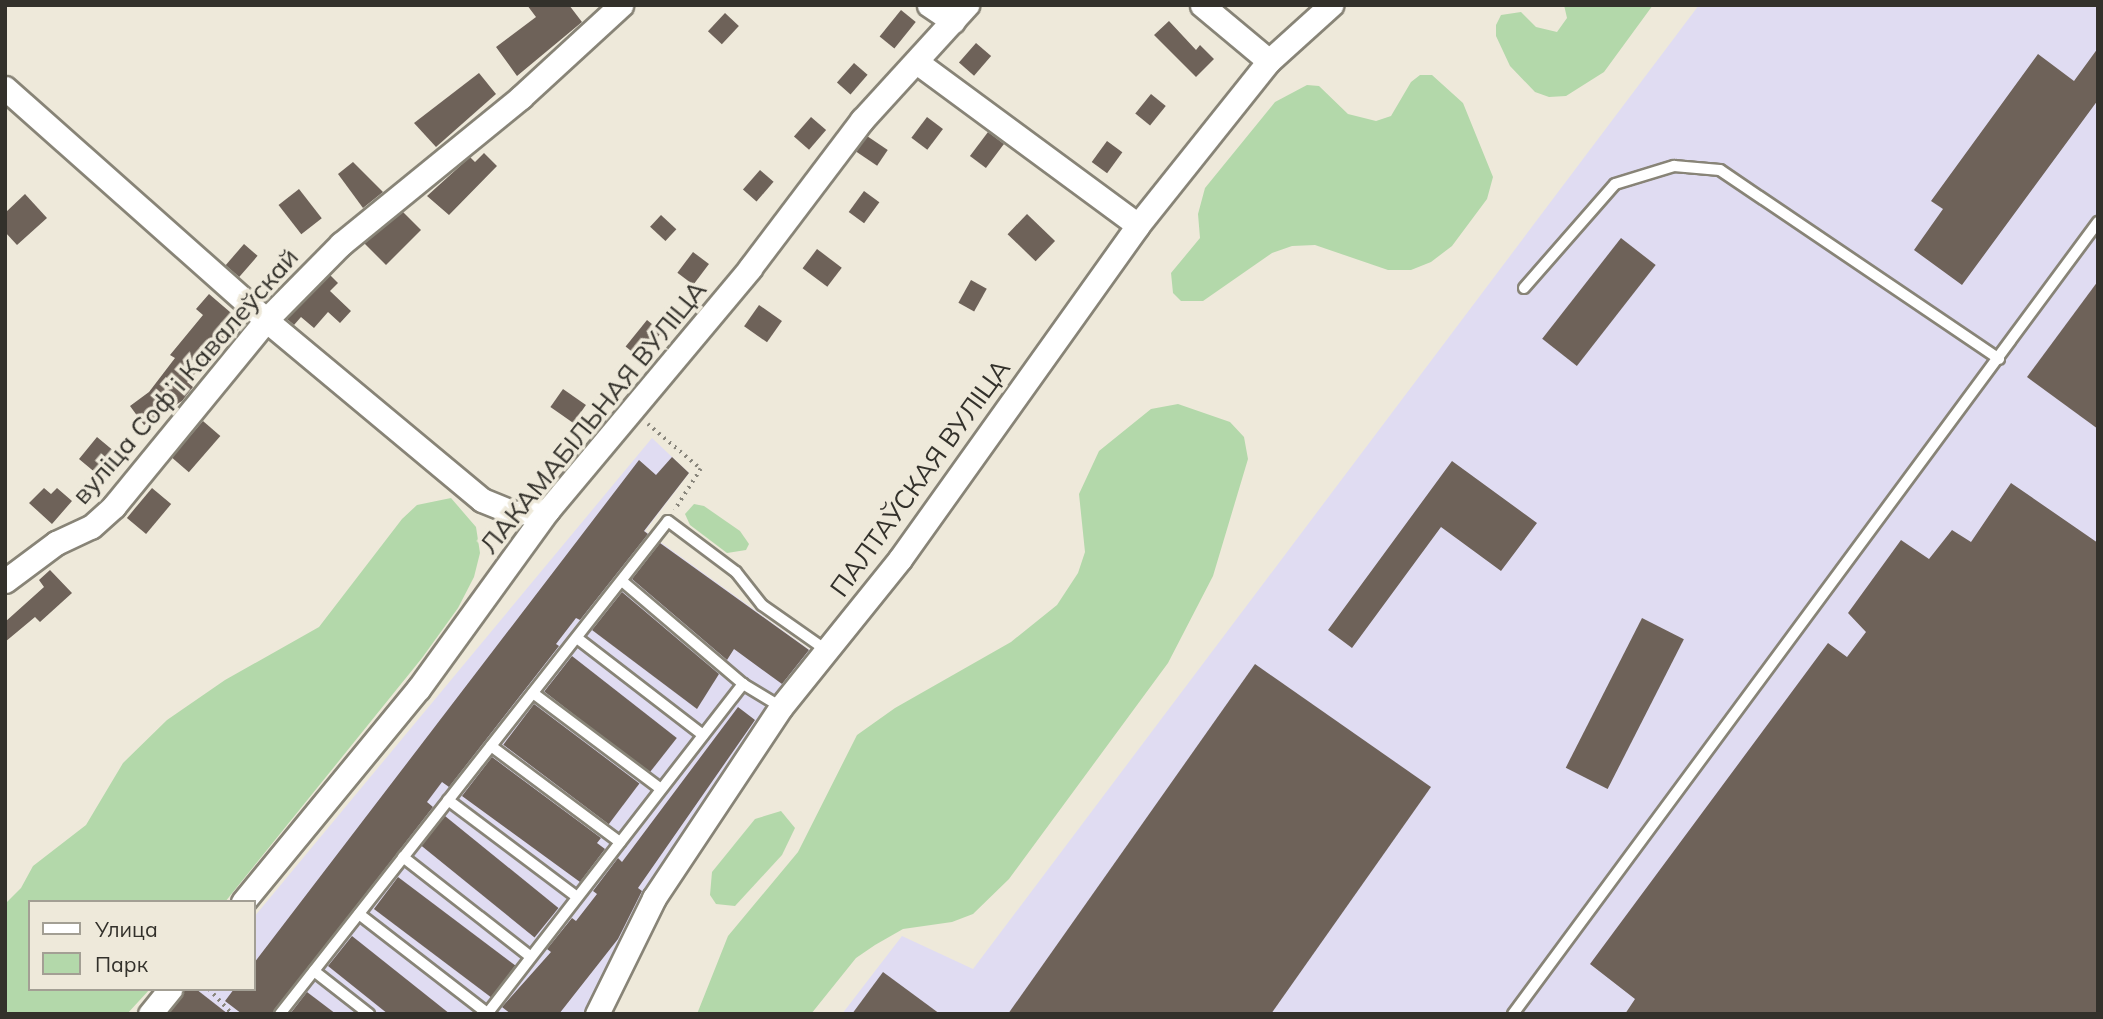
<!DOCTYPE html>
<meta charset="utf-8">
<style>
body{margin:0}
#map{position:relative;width:2103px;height:1019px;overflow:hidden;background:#eee9da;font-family:Mulish,sans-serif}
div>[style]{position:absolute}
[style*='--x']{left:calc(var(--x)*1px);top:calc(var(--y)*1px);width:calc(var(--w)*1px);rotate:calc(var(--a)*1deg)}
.industrial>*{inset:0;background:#e0dcf2}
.green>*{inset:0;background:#b3d8aa}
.building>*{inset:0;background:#6e6259;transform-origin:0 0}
.path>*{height:3.5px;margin-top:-1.75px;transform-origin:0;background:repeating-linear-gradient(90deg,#89867c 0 2px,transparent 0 7px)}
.roads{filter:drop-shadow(2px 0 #888477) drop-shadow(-2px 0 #888477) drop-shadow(0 2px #888477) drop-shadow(0 -2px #888477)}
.lane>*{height:10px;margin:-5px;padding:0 5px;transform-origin:5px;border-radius:5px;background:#fff}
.street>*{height:23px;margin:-11.5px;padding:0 11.5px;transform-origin:11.5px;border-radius:11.5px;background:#fff}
span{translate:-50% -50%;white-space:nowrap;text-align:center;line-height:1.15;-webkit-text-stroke:7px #eee9da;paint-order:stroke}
.street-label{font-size:26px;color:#33312b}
.frame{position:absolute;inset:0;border:7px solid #33312b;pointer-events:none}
.legend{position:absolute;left:28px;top:900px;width:228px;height:91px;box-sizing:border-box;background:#eee9da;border:2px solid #a39f94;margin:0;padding:9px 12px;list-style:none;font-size:21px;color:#33312b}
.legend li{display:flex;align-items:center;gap:14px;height:35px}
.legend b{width:35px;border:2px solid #a39f94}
</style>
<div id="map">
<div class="industrial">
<div style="clip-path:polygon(1699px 5px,2098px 5px,2098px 1014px,842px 1014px,902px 936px,973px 969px)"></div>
<div style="clip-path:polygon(652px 438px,689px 473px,645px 531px,810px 650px,651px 898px,588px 1014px,173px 1014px,193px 989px,254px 989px,254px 917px)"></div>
</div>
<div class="green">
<div style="clip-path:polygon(1564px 5px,1653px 5px,1604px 72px,1566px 96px,1549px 97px,1535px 92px,1510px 66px,1496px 36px,1496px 25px,1501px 15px,1521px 12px,1536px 27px,1557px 32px,1567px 18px)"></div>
<div style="clip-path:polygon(1420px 75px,1432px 75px,1463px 103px,1493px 177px,1487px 199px,1452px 246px,1431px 262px,1411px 270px,1388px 270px,1315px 245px,1292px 246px,1272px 253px,1203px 301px,1181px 301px,1173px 293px,1171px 273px,1200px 238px,1198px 214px,1205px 188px,1275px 102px,1307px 85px,1319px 86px,1348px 114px,1376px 121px,1391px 116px,1411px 82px)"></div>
<div style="clip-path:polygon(1178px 404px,1230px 422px,1244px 437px,1248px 459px,1213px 576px,1168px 663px,1009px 879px,973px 914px,952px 922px,903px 929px,875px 945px,856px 958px,811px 1014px,697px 1014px,728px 936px,798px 852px,857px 735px,895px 708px,1011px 642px,1057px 605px,1078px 573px,1085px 552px,1079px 494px,1099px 451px,1151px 409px)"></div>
<div style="clip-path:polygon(451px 498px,476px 527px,480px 553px,474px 577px,458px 608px,422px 658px,225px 902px,30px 902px,30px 989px,150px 989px,127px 1014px,5px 1014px,5px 904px,21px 888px,33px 866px,86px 825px,123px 763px,167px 720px,225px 680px,319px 627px,402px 519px,417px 505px)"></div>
<div style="clip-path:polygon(694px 504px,704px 506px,740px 531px,749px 544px,746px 550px,727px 553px,690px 525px,685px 514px)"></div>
<div style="clip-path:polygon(781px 811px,795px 828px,782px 855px,735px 906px,716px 904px,710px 895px,712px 872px,755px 819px)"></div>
</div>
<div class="building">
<div style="clip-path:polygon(527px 5px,569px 5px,582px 22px,517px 76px,496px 47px,536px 17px)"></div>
<div style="left:901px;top:10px;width:19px;height:34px;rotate:39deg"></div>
<div style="left:725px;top:13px;width:19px;height:25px;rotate:43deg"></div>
<div style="clip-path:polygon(1169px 21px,1196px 50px,1200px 45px,1214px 59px,1196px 77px,1154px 35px)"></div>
<div style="left:976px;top:43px;width:20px;height:26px;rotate:41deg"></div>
<div style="clip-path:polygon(2098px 48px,2098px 100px,1962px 285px,1914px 250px,1943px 209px,1931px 201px,2038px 54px,2074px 81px)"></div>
<div style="left:854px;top:63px;width:18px;height:26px;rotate:41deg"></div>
<div style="clip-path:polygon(479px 73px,496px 94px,436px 147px,414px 123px)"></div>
<div style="left:1151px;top:94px;width:19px;height:25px;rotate:39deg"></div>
<div style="left:811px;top:117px;width:20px;height:26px;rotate:41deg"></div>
<div style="left:927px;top:117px;width:20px;height:26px;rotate:37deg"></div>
<div style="left:988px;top:132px;width:20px;height:30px;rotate:37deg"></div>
<div style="left:867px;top:136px;width:25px;height:19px;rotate:34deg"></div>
<div style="left:1107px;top:141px;width:19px;height:26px;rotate:36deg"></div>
<div style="clip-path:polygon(484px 153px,497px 166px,449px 215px,427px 196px,470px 157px,475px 162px)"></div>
<div style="clip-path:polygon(353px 162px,383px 192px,363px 208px,338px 174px)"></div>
<div style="left:760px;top:170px;width:18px;height:26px;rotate:41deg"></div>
<div style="left:299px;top:189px;width:37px;height:26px;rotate:52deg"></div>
<div style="left:864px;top:191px;width:19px;height:26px;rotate:36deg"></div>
<div style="clip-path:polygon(25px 194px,47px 218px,17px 245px,5px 232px,5px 213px)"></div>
<div style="clip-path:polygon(403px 212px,421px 230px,386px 265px,364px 243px)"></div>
<div style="left:1027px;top:214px;width:39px;height:28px;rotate:44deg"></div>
<div style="left:661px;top:215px;width:21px;height:16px;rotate:43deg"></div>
<div style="left:1621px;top:238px;width:44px;height:128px;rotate:38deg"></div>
<div style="left:244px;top:244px;width:18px;height:28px;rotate:41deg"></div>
<div style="left:817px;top:249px;width:31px;height:24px;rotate:37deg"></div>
<div style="left:693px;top:252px;width:20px;height:26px;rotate:37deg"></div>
<div style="clip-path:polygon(330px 275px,338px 283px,330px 291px,351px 311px,340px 323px,328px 312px,314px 328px,301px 317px,294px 325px,287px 319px)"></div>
<div style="left:971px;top:280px;width:18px;height:26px;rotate:29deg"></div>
<div style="clip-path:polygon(2098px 281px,2098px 429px,2027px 377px)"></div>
<div style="clip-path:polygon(209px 294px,244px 324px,187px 382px,193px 387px,182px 401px,144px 425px,130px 406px,149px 392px,175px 358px,170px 355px,203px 315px,196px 309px)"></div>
<div style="left:759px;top:305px;width:28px;height:26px;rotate:35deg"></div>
<div style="left:647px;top:320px;width:19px;height:34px;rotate:39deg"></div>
<div style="left:563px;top:389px;width:28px;height:22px;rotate:35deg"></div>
<div style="left:203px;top:421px;width:23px;height:48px;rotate:41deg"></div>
<div style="clip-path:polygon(97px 437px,115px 452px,110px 457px,117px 463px,103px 479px,79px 459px)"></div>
<div style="clip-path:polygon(672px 457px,689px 473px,644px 531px,648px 534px,580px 620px,576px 618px,556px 644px,559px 646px,449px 787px,442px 782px,427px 802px,433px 807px,272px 1014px,242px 1014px,225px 1001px,234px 989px,254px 989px,254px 963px,639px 460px,656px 475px)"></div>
<div style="clip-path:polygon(1452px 461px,1537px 523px,1501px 571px,1441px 527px,1352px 648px,1328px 630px)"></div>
<div style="clip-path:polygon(2011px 483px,2098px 543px,2098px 1014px,1625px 1014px,1635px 999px,1590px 964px,1828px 643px,1847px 657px,1866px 632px,1848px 613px,1901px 540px,1929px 559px,1952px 530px,1971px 542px)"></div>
<div style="clip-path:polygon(44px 488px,51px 494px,57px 488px,72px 501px,52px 524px,29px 503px)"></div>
<div style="left:152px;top:488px;width:25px;height:39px;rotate:40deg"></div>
<div style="clip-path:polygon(660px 543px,809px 650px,782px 684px,734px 649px,727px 660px,632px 579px)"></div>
<div style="clip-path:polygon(50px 570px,72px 593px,40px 622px,35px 617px,5px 642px,5px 622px,44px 587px,39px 580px)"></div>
<div style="clip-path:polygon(622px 592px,719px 674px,697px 709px,592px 630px)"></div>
<div style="left:1642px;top:618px;width:47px;height:168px;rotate:27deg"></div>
<div style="left:572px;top:656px;width:133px;height:45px;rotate:38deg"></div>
<div style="clip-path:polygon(1255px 664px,1431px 787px,1271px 1014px,1008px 1014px)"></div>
<div style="left:534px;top:704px;width:132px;height:51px;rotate:37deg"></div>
<div style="clip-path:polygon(738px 707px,755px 720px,638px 888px,642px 891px,618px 939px,559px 1014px,511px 1014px,502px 1007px,551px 952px,547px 949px,572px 918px,576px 921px,597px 894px,593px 891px,618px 858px,622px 862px)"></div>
<div style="clip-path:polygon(492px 757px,601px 838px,597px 843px,605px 849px,580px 882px,462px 796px)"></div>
<div style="left:445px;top:816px;width:146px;height:38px;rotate:39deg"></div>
<div style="left:398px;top:877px;width:147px;height:40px;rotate:37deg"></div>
<div style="clip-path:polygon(352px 936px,450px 1014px,388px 1014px,328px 966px)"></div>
<div style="clip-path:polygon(883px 972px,940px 1014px,852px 1014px)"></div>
<div style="clip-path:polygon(184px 989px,196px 989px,228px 1014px,168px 1014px)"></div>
<div style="clip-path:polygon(307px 992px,336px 1014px,290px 1014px)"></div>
</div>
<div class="path">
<div style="--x:648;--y:424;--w:70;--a:40.3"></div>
<div style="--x:701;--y:469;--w:49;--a:122.4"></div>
<div style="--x:209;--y:989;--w:34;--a:47"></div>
</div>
<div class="roads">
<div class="lane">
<div style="--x:1524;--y:288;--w:138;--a:-48.8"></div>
<div style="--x:1615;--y:184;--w:62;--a:-17"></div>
<div style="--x:1674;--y:166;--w:46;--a:5"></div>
<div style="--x:1720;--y:170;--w:337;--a:34.1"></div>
<div style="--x:622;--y:581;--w:159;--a:40.4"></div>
<div style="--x:577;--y:638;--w:159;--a:37.6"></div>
<div style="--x:533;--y:693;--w:160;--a:36.9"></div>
<div style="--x:491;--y:746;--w:161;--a:36.7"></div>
<div style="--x:448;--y:800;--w:161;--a:36.9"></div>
<div style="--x:403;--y:857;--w:162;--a:38"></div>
<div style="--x:359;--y:914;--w:162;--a:37.7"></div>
<div style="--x:314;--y:971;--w:70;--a:38"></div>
<div style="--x:280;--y:1014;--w:627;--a:-51.8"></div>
<div style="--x:668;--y:521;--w:85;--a:36.9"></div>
<div style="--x:736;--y:572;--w:42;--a:51.8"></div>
<div style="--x:762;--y:605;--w:78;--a:35.1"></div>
<div style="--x:487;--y:1014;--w:418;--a:-52.2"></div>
<div style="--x:743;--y:684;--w:44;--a:31.2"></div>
<div style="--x:1513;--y:1014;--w:985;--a:-53.55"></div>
</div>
<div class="street">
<div style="--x:929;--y:5;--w:29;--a:34"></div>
<div style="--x:1202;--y:5;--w:87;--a:39.9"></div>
<div style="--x:918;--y:63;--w:273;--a:36.4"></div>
<div style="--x:5;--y:88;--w:349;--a:41.6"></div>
<div style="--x:266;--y:320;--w:281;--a:39.8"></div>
<div style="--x:482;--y:500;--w:35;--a:22"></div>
<div style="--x:515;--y:513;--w:33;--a:-5"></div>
<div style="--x:5;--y:581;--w:64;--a:-36.7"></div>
<div style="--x:56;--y:543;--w:38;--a:-25"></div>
<div style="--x:91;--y:527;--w:31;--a:-42"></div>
<div style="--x:114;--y:506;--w:240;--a:-50.7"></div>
<div style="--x:266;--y:320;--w:107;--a:-45.4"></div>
<div style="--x:341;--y:244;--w:232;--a:-39.2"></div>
<div style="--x:521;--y:97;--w:136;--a:-42.6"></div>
<div style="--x:243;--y:902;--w:277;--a:-50.6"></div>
<div style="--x:419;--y:688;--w:220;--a:-54.1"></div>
<div style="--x:548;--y:510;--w:315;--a:-50.1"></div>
<div style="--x:750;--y:268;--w:186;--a:-52.9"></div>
<div style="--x:862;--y:120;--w:156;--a:-47.6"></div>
<div style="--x:150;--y:1014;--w:32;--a:-51"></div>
<div style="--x:597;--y:1014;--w:129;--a:-63.8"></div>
<div style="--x:654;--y:898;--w:229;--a:-56.4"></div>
<div style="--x:781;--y:707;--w:190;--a:-51.2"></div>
<div style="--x:900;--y:559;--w:410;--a:-54.5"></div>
<div style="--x:1138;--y:225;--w:210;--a:-51.4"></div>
<div style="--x:1269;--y:61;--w:84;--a:-42.1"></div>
</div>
</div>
<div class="street-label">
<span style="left:185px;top:376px;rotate:-49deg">вуліца Софʼі Кавалеўскай</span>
<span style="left:593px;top:417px;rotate:-51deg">ЛАКАМАБІЛЬНАЯ ВУЛІЦА</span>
<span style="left:920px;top:478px;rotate:-54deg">ПАЛТАЎСКАЯ ВУЛІЦА</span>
</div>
<div class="frame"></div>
<ul class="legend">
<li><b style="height:9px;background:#fff"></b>Улица</li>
<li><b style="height:19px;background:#b3d8aa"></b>Парк</li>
</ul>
</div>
